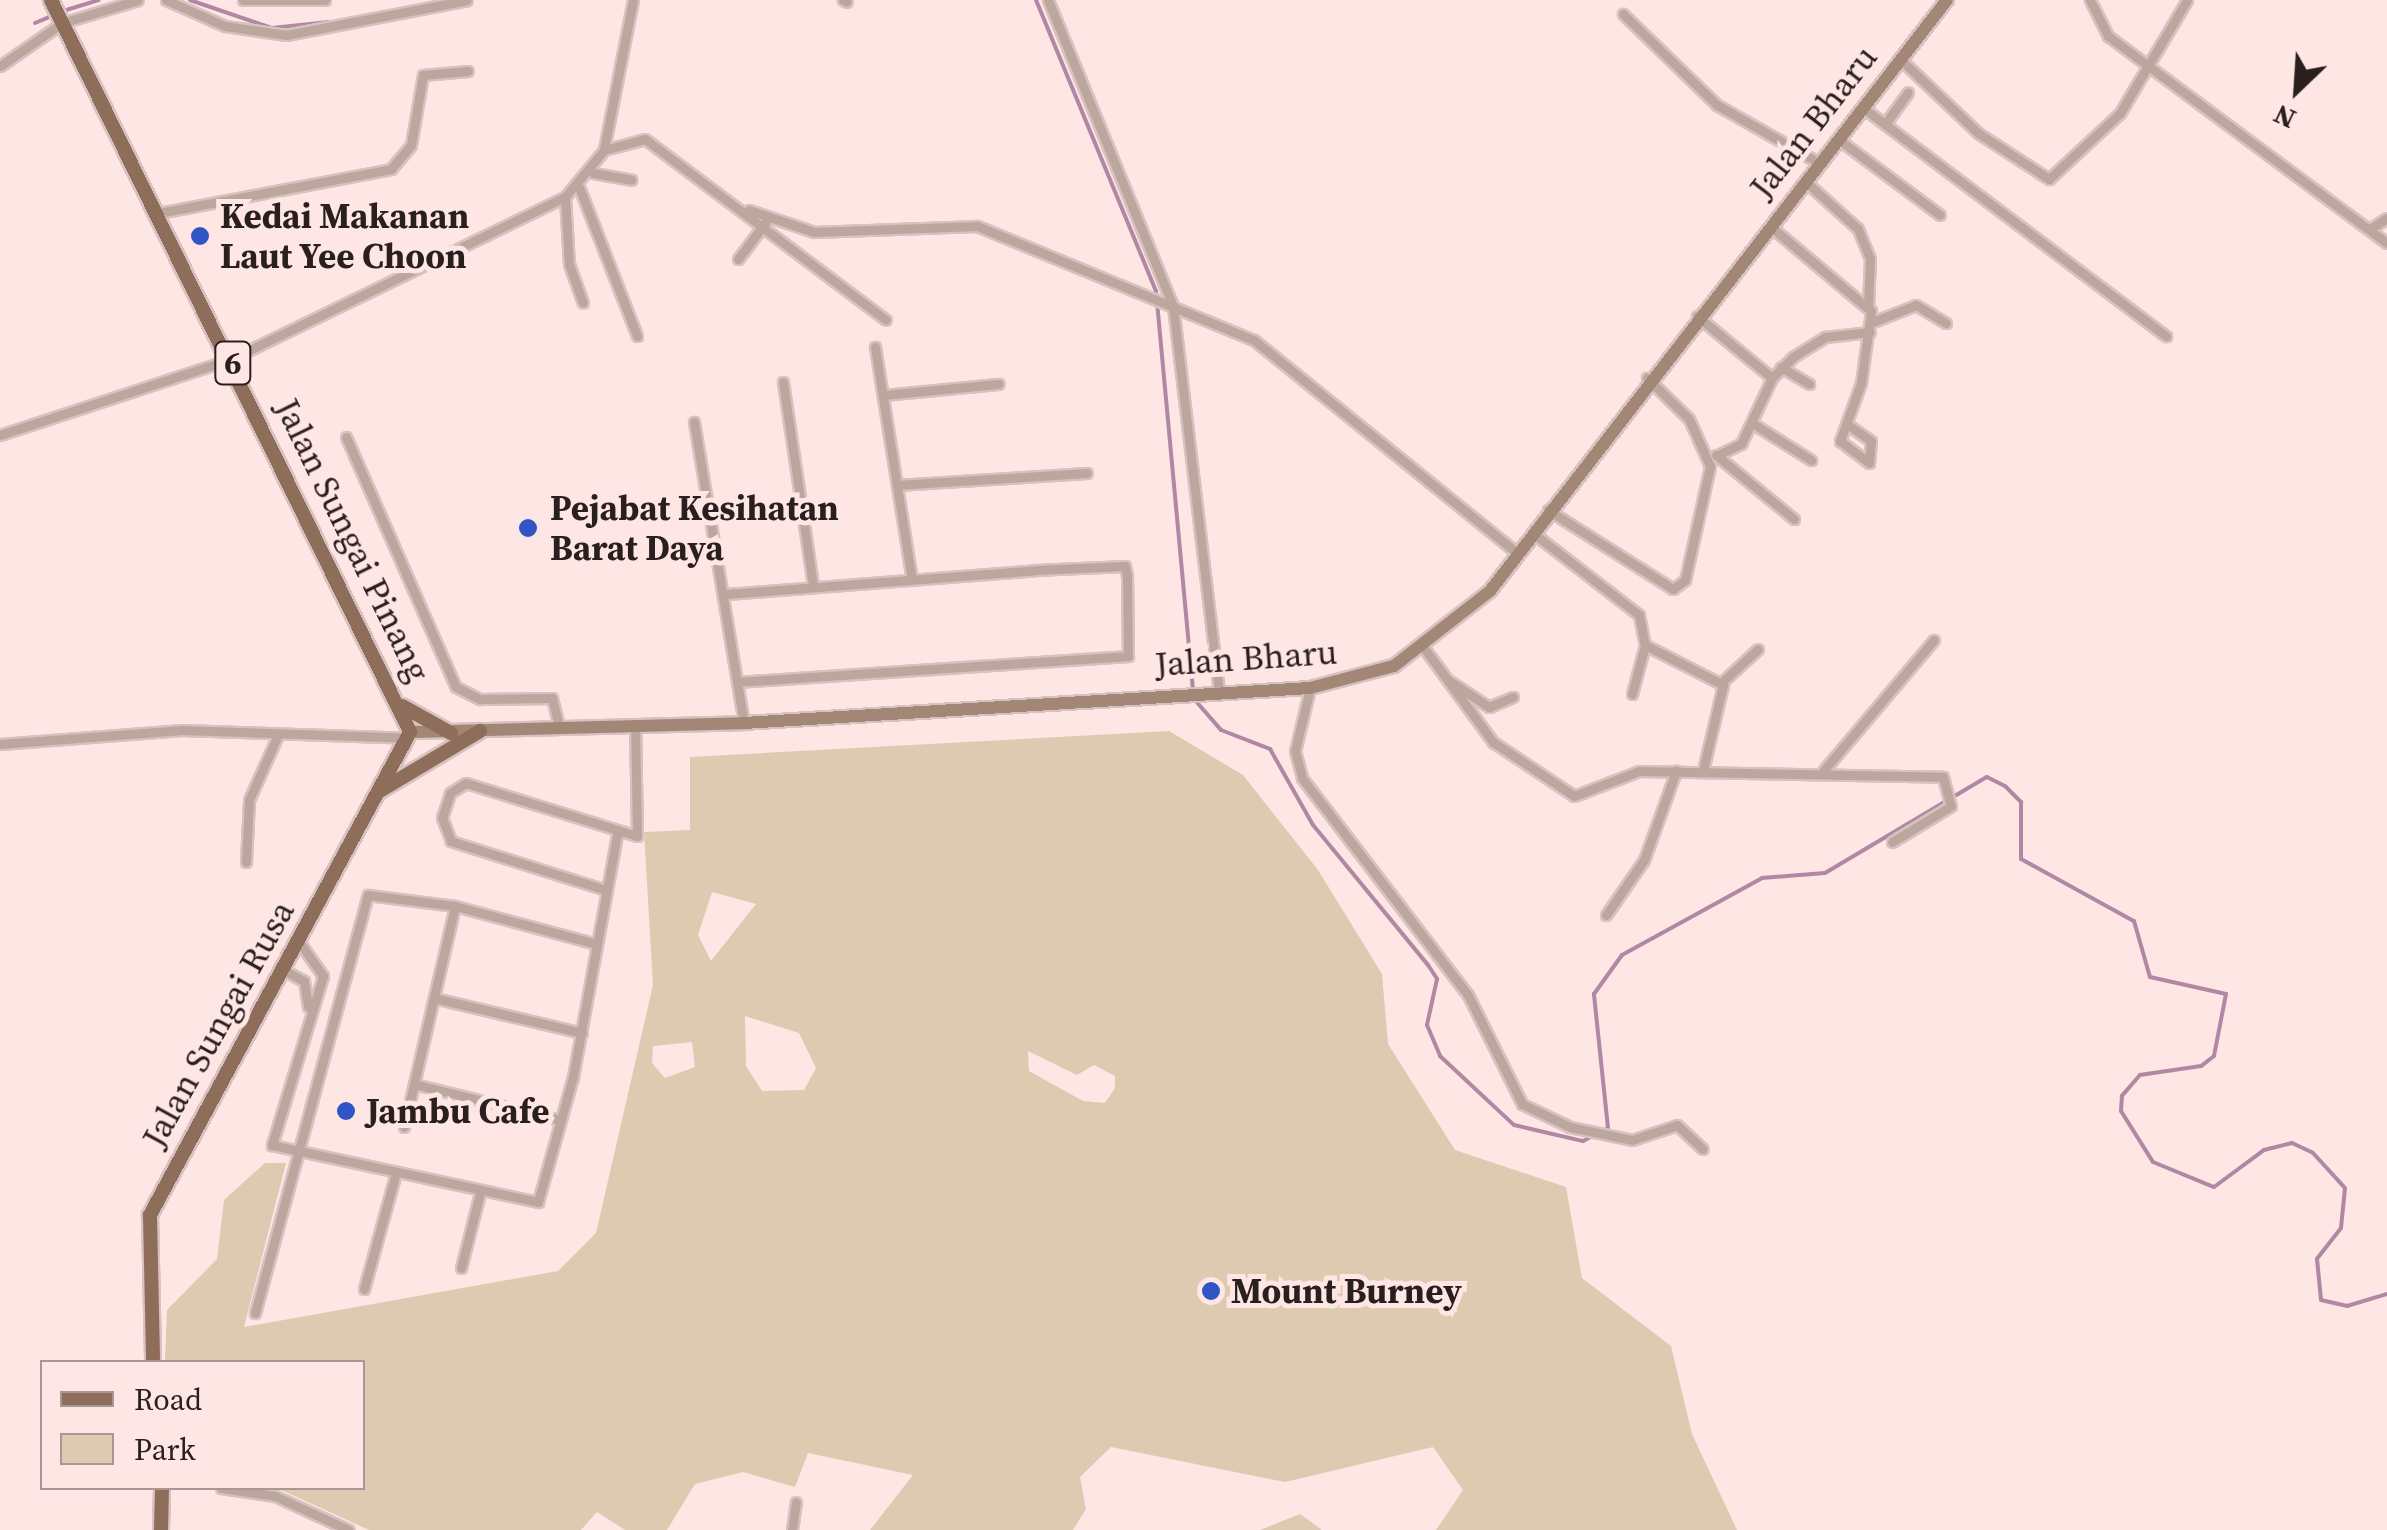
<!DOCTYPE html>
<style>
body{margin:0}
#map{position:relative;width:2387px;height:1530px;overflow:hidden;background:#fee6e4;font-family:"Source Serif 4",serif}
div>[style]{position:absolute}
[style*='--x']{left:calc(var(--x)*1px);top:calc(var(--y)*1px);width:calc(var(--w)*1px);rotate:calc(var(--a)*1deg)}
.green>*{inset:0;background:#decab0}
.stream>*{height:4px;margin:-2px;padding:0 2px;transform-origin:2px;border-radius:2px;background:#b088a4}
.roads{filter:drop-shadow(2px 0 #d8c2c0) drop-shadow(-2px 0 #d8c2c0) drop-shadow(0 2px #d8c2c0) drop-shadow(0 -2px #d8c2c0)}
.minor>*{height:9px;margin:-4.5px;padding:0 4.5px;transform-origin:4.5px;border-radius:4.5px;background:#bba79d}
.secondary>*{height:12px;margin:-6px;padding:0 6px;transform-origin:6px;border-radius:6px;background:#a28676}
.primary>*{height:14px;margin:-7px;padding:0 7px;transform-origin:7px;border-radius:7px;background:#8f6d5b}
.dots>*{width:28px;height:28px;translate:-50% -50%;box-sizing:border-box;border:5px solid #fee6e4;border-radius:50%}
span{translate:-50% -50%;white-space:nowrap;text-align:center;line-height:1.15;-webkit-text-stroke:10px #fee6e4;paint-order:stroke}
.shield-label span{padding:2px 8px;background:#fee6e4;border:2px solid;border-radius:8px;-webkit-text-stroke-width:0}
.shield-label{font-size:32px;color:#291f1e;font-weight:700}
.street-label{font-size:35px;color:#291f1e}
.poi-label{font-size:35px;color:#291f1e;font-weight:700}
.left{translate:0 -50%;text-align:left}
.legend{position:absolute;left:40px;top:1360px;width:325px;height:130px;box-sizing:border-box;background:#fee6e4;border:2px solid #a99695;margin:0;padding:12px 18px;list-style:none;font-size:30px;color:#291f1e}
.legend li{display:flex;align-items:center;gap:20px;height:50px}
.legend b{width:50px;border:2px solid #a99695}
.north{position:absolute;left:2247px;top:40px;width:100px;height:100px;-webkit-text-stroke:8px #fee6e4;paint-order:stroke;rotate:205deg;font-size:28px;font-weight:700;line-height:40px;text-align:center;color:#291f1e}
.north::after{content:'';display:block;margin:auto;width:35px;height:45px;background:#291f1e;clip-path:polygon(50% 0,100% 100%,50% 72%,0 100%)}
</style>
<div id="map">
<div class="green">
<div style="clip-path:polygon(evenodd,1169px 731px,1243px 775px,1318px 870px,1382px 974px,1388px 1044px,1455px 1150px,1566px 1187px,1582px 1278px,1671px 1346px,1692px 1434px,1737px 1530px,1436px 1530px,1463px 1490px,1433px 1447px,1285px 1482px,1111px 1447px,1080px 1477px,1086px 1509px,1073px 1530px,870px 1530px,913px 1475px,808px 1453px,795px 1487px,743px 1472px,695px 1484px,667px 1530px,625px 1530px,597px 1512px,581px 1530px,369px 1530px,277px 1488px,362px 1488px,362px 1362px,165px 1362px,167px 1310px,217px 1259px,224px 1200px,265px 1163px,286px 1163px,244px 1327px,558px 1271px,596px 1233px,653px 985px,644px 832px,690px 830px,690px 757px,1169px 731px,712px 892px,756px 904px,711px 961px,698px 935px,712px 892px,1169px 731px,745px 1016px,799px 1033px,816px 1068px,804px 1090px,762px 1091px,746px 1066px,745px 1016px,1169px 731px,692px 1042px,695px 1067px,665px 1078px,652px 1063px,653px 1046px,692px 1042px,1169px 731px,1028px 1051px,1077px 1075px,1094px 1065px,1115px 1076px,1115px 1088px,1105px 1103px,1083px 1101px,1029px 1071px,1028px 1051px)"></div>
<div style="clip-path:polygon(1300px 1514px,1322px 1530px,1260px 1530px)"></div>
</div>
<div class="stream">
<div style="--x:190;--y:0;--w:87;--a:18.9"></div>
<div style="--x:272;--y:28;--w:57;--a:-6"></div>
<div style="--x:1036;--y:0;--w:315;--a:67.6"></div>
<div style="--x:1156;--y:291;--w:401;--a:84.7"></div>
<div style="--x:63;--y:11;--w:37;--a:-17"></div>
<div style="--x:35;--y:23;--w:21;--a:-23"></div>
<div style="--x:1194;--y:699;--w:41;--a:48.9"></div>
<div style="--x:1221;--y:730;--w:53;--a:21.2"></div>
<div style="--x:1270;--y:749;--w:87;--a:60.5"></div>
<div style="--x:1313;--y:825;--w:181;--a:50.6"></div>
<div style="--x:1428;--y:965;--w:17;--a:57"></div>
<div style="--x:1437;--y:979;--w:47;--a:102.3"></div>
<div style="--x:1427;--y:1025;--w:34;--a:67"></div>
<div style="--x:1440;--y:1056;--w:101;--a:43"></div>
<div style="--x:1514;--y:1125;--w:71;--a:13.1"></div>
<div style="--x:1583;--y:1141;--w:28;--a:-27"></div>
<div style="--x:1608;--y:1128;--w:135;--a:-96"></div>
<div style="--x:1594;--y:994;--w:48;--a:-54.3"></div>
<div style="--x:1622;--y:955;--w:160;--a:-28.8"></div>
<div style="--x:1762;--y:878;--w:63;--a:-4.5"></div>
<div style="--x:1825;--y:873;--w:188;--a:-30.7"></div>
<div style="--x:1987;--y:777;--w:20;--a:27"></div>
<div style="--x:2005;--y:786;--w:23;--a:45"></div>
<div style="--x:2021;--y:802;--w:57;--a:90"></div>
<div style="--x:2021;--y:859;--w:129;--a:28.8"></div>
<div style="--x:2134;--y:921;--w:58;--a:74.1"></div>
<div style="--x:2150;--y:977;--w:78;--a:12.6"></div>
<div style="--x:2226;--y:994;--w:63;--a:101"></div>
<div style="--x:2214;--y:1056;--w:16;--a:142"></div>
<div style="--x:2201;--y:1066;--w:62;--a:171.6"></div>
<div style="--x:2140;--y:1075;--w:28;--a:131"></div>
<div style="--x:2122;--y:1096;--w:15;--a:94"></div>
<div style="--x:2121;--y:1111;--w:60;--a:57.9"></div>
<div style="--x:2153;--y:1162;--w:66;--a:22.3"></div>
<div style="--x:2214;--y:1187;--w:62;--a:-36.5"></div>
<div style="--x:2264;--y:1150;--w:29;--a:-14"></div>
<div style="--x:2292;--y:1143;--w:23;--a:25"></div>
<div style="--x:2313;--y:1153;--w:47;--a:47.6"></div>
<div style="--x:2345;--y:1188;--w:40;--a:95.7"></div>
<div style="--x:2341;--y:1228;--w:39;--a:128"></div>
<div style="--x:2317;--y:1259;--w:41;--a:84.4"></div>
<div style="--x:2321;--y:1300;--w:27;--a:13"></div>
<div style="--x:2347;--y:1306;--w:42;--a:-16.7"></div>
</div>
<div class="roads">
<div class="minor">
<div style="--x:166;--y:0;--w:64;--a:23.8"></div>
<div style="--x:225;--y:26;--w:62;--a:8.4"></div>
<div style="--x:286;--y:35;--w:184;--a:-10.9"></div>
<div style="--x:243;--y:0;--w:82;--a:0"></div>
<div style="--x:843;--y:0;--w:4;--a:27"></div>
<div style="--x:1048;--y:0;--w:331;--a:67.8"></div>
<div style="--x:1173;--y:306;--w:389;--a:83.2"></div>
<div style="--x:2090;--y:0;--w:40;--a:63.4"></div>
<div style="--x:2108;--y:36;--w:347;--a:36.6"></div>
<div style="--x:1623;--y:14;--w:131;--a:44.1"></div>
<div style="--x:1717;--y:105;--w:117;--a:29.6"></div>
<div style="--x:1900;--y:59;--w:108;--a:43.5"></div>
<div style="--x:1978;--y:133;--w:85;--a:32.9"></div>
<div style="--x:2049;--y:179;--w:97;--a:-42.9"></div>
<div style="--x:2120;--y:113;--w:131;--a:-59.3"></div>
<div style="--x:0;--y:66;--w:75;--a:-34.7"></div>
<div style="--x:62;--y:23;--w:79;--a:-16.8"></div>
<div style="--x:1862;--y:107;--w:381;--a:37"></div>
<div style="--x:1885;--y:124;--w:39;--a:-54"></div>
<div style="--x:1838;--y:139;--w:127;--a:36.7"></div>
<div style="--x:604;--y:149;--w:152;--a:-79"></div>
<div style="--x:593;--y:173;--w:39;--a:10"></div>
<div style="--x:1806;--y:182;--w:70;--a:42.1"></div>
<div style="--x:1858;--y:229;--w:32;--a:68"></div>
<div style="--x:1870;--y:259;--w:48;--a:92.4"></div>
<div style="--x:579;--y:187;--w:160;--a:68.7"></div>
<div style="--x:565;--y:197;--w:67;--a:86.6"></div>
<div style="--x:569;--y:264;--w:41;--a:70.3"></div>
<div style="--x:749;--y:210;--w:69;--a:18.7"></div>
<div style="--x:814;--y:232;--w:163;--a:-2.1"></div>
<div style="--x:977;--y:226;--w:300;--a:22.4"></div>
<div style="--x:1254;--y:340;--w:340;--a:39"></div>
<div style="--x:159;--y:213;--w:236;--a:-10.7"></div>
<div style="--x:391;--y:169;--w:31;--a:-50"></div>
<div style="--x:411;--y:145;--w:71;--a:-80.3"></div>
<div style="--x:423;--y:75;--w:45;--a:-5.1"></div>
<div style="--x:1770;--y:226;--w:132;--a:40.1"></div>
<div style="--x:1871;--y:311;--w:73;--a:97.9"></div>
<div style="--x:1861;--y:383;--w:62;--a:109.9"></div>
<div style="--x:1840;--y:441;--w:36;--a:37"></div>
<div style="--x:1869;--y:463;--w:22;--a:-85"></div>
<div style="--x:1871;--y:441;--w:29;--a:-145"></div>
<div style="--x:2370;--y:229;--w:20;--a:-33"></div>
<div style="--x:738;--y:259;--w:46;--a:-52.9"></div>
<div style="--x:1697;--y:316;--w:97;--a:39.6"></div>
<div style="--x:1870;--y:323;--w:49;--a:-21.4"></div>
<div style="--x:1916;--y:305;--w:35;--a:31"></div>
<div style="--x:875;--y:347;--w:236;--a:81"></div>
<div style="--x:1781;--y:367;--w:33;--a:31"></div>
<div style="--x:783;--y:382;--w:206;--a:81.6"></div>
<div style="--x:883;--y:395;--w:116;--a:-5.5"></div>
<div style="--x:694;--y:422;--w:305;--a:80.6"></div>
<div style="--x:1752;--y:423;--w:70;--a:32.1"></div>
<div style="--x:0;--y:435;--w:243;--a:-18.2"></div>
<div style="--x:231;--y:359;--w:371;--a:-25.9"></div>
<div style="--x:565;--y:197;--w:61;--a:-50.3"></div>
<div style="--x:604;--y:150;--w:42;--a:-15"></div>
<div style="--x:645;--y:139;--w:301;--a:36.9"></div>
<div style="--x:346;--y:437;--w:273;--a:66.3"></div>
<div style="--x:456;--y:687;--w:27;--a:27"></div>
<div style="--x:480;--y:699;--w:72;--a:-0.8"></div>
<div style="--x:552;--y:698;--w:32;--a:76"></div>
<div style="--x:1716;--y:455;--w:101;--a:39.4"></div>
<div style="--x:1718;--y:455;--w:25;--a:-26"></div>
<div style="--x:1741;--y:444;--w:73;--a:-64.8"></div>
<div style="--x:1772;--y:378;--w:30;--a:-45"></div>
<div style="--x:1793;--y:357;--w:38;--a:-32"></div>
<div style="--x:1825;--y:337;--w:45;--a:-6.3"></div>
<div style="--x:897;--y:485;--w:190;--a:-3.6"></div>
<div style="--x:1548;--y:510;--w:148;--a:32.3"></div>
<div style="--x:1673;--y:589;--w:15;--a:-37"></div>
<div style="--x:1685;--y:580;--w:117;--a:-77.6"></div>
<div style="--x:1710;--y:466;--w:51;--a:-114.1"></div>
<div style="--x:1689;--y:419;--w:59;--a:-135.7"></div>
<div style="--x:1533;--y:533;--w:134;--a:37.7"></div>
<div style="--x:1639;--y:615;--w:31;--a:79"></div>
<div style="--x:1645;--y:645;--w:88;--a:27.1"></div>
<div style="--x:1723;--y:685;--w:87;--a:103.2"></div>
<div style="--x:727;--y:594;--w:310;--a:-4.4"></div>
<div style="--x:1036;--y:570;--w:89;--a:-2.6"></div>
<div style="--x:1125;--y:566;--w:10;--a:79"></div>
<div style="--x:1127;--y:576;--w:80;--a:89.3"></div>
<div style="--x:1128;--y:656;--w:388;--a:176.2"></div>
<div style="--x:1424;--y:648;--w:117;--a:53.7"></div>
<div style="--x:1493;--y:742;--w:97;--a:33.7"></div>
<div style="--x:1574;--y:796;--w:70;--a:-21"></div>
<div style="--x:1639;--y:771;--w:304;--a:1.1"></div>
<div style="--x:1943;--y:777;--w:30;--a:75"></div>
<div style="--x:1951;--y:806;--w:69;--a:148.6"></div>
<div style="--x:1448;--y:680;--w:49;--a:33.4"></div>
<div style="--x:1489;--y:707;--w:26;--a:-23"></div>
<div style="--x:1721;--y:683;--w:50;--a:-42.6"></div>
<div style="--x:1310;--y:688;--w:65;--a:103.4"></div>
<div style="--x:1295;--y:751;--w:28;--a:75"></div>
<div style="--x:1302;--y:778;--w:273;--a:52.6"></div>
<div style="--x:1468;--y:995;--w:122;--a:63.6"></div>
<div style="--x:1522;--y:1104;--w:53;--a:25.6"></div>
<div style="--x:1570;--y:1127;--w:63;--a:11.8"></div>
<div style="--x:1632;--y:1140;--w:47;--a:-18.4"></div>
<div style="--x:1677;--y:1125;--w:35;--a:43"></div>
<div style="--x:1632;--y:694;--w:51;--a:-75.1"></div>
<div style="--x:0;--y:744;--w:183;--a:-4.4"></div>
<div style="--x:182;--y:730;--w:225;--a:2"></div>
<div style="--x:1824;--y:770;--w:170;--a:-49.8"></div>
<div style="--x:246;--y:862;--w:62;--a:-87.2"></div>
<div style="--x:249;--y:800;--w:69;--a:-66"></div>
<div style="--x:606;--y:890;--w:163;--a:-162.5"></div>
<div style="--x:451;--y:841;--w:25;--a:-111"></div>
<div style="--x:442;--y:818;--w:26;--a:-72"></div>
<div style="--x:450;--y:793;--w:19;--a:-32"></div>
<div style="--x:466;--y:783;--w:179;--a:17.2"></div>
<div style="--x:637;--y:836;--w:110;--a:-91"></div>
<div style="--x:1606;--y:915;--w:67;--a:-55.4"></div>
<div style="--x:1644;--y:860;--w:95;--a:-70.2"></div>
<div style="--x:298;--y:940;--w:44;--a:55.2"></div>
<div style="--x:323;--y:976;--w:177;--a:106.8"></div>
<div style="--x:272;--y:1145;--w:272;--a:12.1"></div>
<div style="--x:538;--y:1202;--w:130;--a:-74.4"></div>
<div style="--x:573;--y:1077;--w:247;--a:-79.7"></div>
<div style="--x:282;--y:969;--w:25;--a:29"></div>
<div style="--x:304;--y:981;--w:26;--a:81"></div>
<div style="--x:434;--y:998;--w:152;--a:13.3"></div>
<div style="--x:414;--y:1084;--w:151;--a:13.8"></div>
<div style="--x:404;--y:1127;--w:227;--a:-77"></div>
<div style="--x:461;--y:1268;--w:77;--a:-75.8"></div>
<div style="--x:364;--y:1289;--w:120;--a:-74.6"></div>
<div style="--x:255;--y:1313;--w:433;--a:-74.9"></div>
<div style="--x:368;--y:895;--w:88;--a:7.2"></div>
<div style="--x:455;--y:906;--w:147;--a:15"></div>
<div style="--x:221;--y:1488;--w:55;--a:8.4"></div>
<div style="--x:275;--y:1496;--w:81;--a:24.7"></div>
<div style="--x:792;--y:1530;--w:28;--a:-82"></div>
</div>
<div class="secondary">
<div style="--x:410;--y:732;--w:334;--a:-1.5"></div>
<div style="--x:744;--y:723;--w:567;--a:-3.54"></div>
<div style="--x:1310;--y:688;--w:87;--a:-14.7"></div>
<div style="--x:1394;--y:666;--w:122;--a:-38"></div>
<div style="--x:1490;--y:591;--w:747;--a:-52.29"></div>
</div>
<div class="primary">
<div style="--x:51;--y:0;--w:815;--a:63.87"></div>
<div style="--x:410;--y:732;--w:549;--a:118.29"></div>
<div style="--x:150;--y:1215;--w:147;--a:88.8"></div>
<div style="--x:402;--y:706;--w:56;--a:28.9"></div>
<div style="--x:378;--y:792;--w:119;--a:-30.9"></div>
<div style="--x:161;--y:1530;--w:42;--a:-88.6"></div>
</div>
</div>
<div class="dots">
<div style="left:200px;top:236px;background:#3056c6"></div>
<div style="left:528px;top:528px;background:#3056c6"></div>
<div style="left:346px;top:1111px;background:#3056c6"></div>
<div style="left:1211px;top:1291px;background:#3056c6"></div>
</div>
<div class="shield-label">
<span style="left:233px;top:363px">6</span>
</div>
<div class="street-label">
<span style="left:1813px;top:122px;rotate:-52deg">Jalan Bharu</span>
<span style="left:353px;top:540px;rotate:64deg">Jalan Sungai Pinang</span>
<span style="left:1246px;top:658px;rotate:-4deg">Jalan Bharu</span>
<span style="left:218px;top:1024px;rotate:-61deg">Jalan Sungai Rusa</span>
</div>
<div class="poi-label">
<span class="left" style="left:220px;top:236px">Kedai Makanan<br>Laut Yee Choon</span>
<span class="left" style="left:550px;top:528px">Pejabat Kesihatan<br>Barat Daya</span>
<span class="left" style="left:366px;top:1111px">Jambu Cafe</span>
<span class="left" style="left:1231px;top:1291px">Mount Burney</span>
</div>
<ul class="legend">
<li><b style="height:12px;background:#8f6d5b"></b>Road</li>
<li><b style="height:28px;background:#decab0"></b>Park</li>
</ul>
<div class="north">N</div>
</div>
